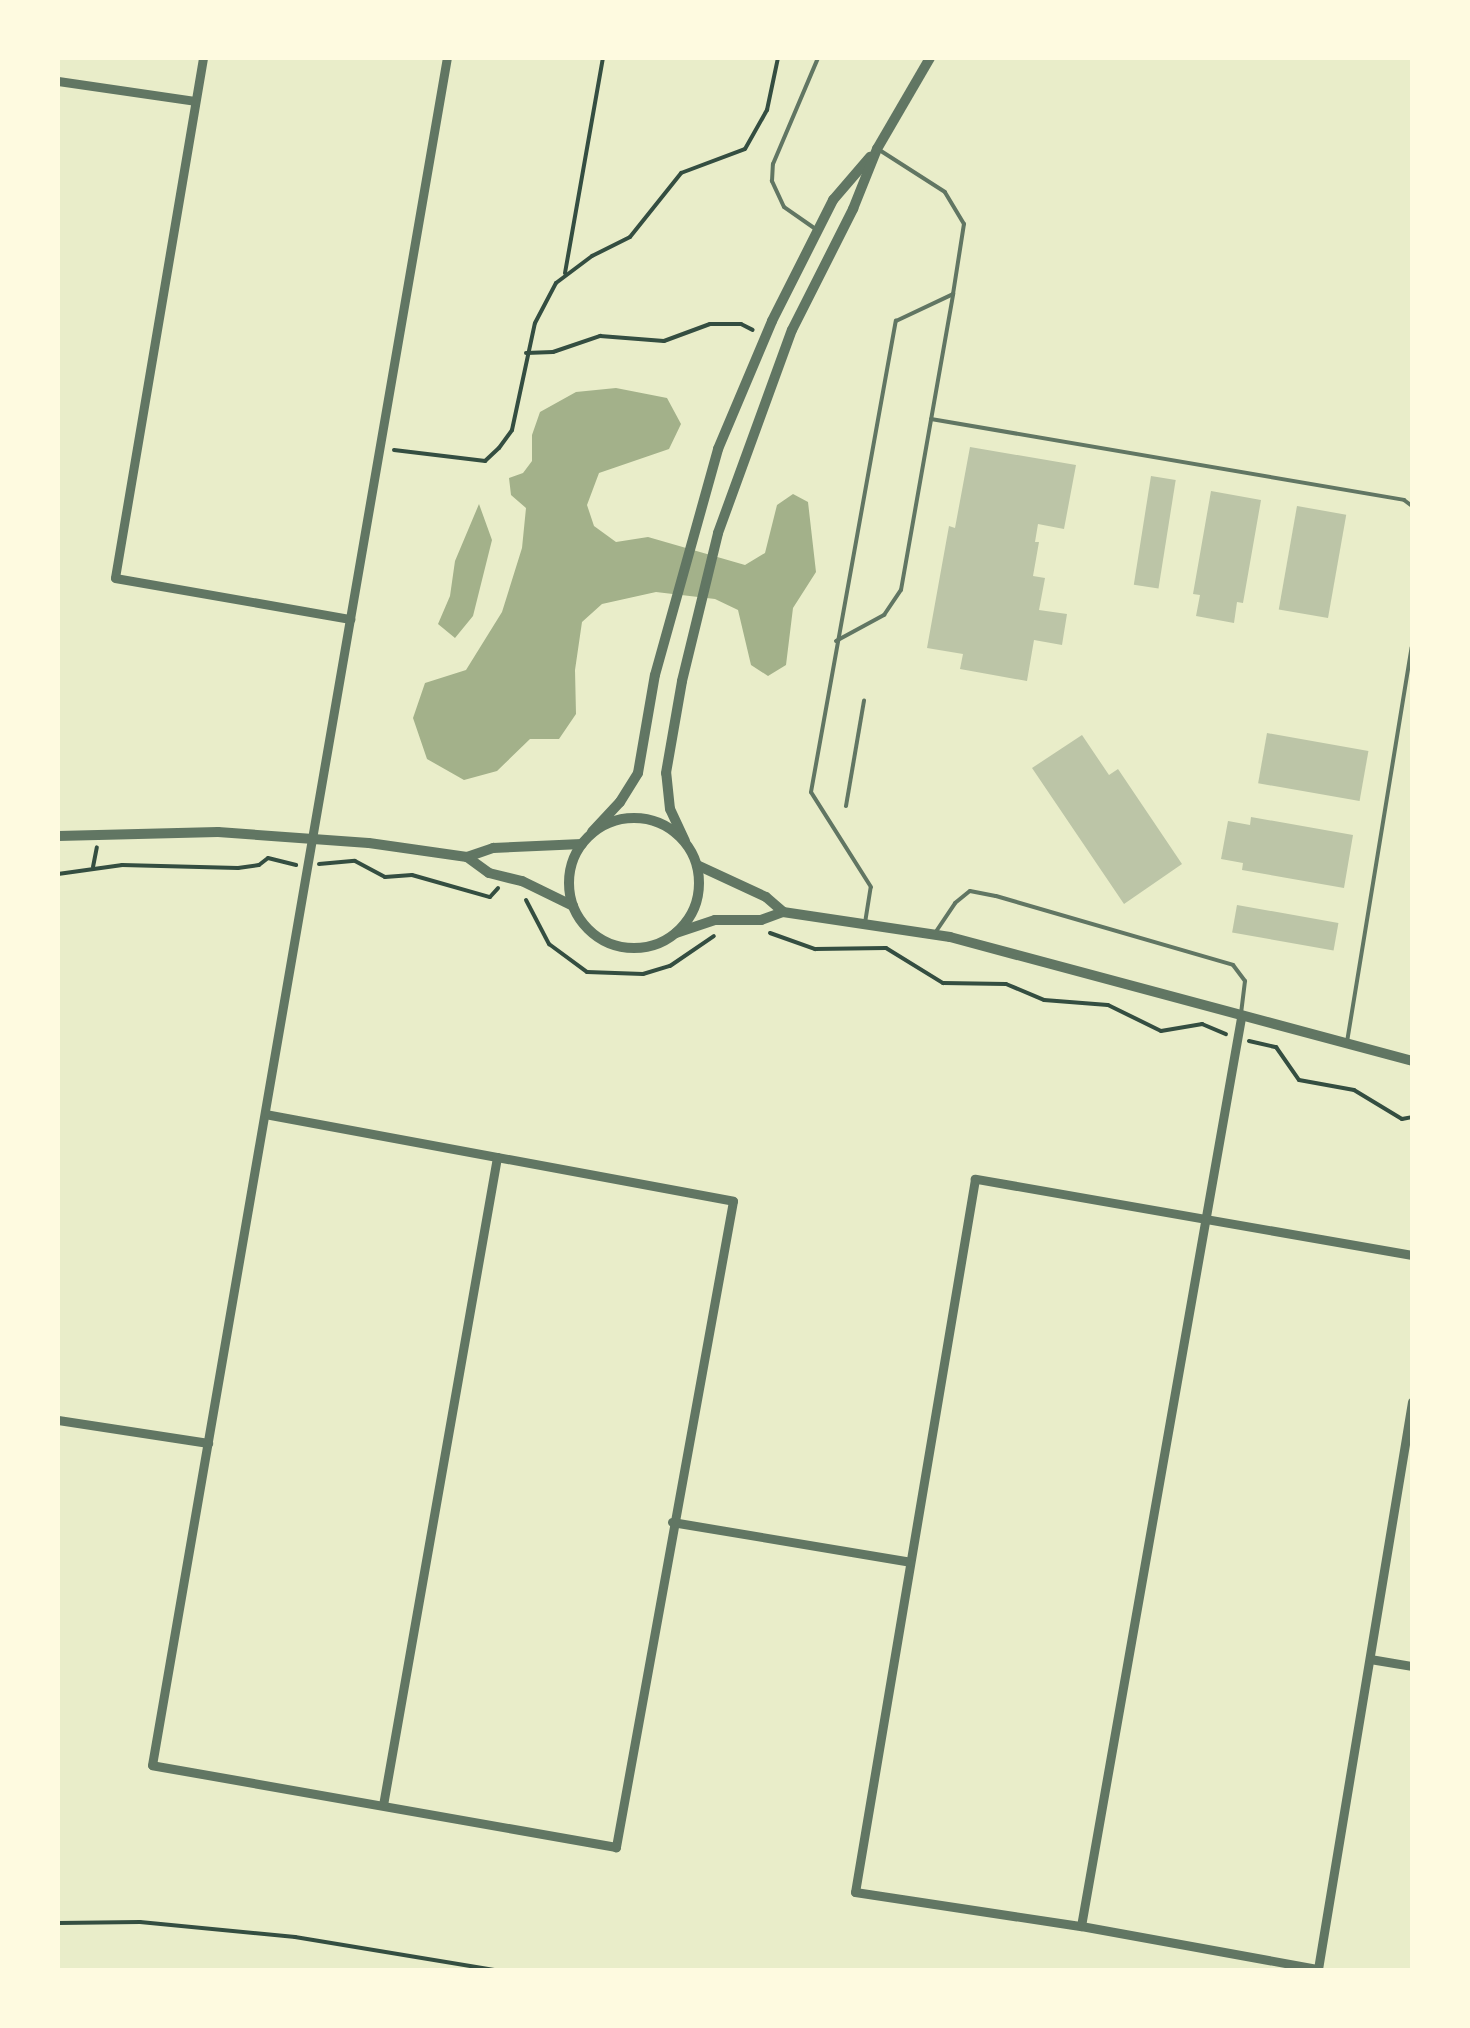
<!DOCTYPE html>
<style>
body{margin:0}
#map{position:relative;width:1470px;height:2028px;overflow:hidden;background:#e9edc9;font-family:"Work Sans",sans-serif}
div>[style]{position:absolute}
[style*='--x']{left:calc(var(--x)*1px);top:calc(var(--y)*1px);width:calc(var(--w)*1px);rotate:calc(var(--a)*1deg)}
.water>*{inset:0;background:#a3b18a}
.building>*{inset:0;background:#bcc5a7;transform-origin:0 0}
.path>*{height:4px;margin:-2px;padding:0 2px;transform-origin:2px;border-radius:2px;background:#344e41}
.service>*{height:4px;margin:-2px;padding:0 2px;transform-origin:2px;border-radius:2px;background:#617663}
.minor>*{height:9px;margin:-4.5px;padding:0 4.5px;transform-origin:4.5px;border-radius:4.5px;background:#617663}
.tertiary>*{height:10px;margin:-5px;padding:0 5px;transform-origin:5px;border-radius:5px;background:#617663}
.tertiary>.ring{margin:-5px;padding:0;box-sizing:content-box;background:none;border:10px solid #617663;border-radius:50%}
span{translate:-50% -50%;white-space:nowrap;text-align:center;line-height:1.15;-webkit-text-stroke:8px #fefae0;paint-order:stroke}
.frame{position:absolute;inset:0;border:60px solid #fefae0;pointer-events:none}
</style>
<div id="map">
<div class="water">
<div style="clip-path:polygon(616px 388px,667px 398px,681px 424px,669px 449px,599px 473px,587px 505px,594px 526px,616px 542px,648px 537px,745px 565px,765px 553px,777px 505px,793px 494px,808px 502px,816px 572px,793px 608px,786px 665px,768px 676px,751px 665px,738px 610px,715px 599px,656px 592px,602px 604px,582px 622px,575px 670px,576px 714px,559px 739px,530px 739px,497px 771px,464px 780px,427px 759px,413px 718px,425px 683px,466px 670px,502px 612px,522px 548px,526px 508px,511px 495px,509px 478px,523px 473px,532px 461px,532px 435px,540px 412px,576px 392px)"></div>
<div style="clip-path:polygon(479px 504px,492px 540px,473px 616px,455px 638px,438px 624px,450px 596px,455px 561px)"></div>
</div>
<div class="building">
<div style="clip-path:polygon(970px 447px,1076px 465px,1064px 529px,1038px 524px,1035px 542px,1039px 542px,1033px 576px,1045px 578px,1039px 610px,1067px 614px,1062px 645px,1034px 640px,1027px 681px,960px 669px,963px 654px,927px 648px,949px 526px,955px 528px)"></div>
<div style="left:1151px;top:476px;width:25px;height:110px;rotate:9deg"></div>
<div style="clip-path:polygon(1211px 491px,1261px 500px,1243px 603px,1237px 602px,1234px 623px,1196px 616px,1200px 595px,1193px 594px)"></div>
<div style="left:1297px;top:506px;width:50px;height:105px;rotate:10deg"></div>
<div style="left:1267px;top:733px;width:103px;height:51px;rotate:10deg"></div>
<div style="clip-path:polygon(1082px 735px,1109px 775px,1118px 769px,1182px 864px,1124px 904px,1032px 768px)"></div>
<div style="clip-path:polygon(1251px 817px,1353px 835px,1344px 888px,1242px 870px,1243px 863px,1221px 859px,1228px 821px,1250px 825px)"></div>
<div style="left:1237px;top:905px;width:103px;height:28px;rotate:10deg"></div>
</div>
<div class="path">
<div style="--x:565;--y:273;--w:218;--a:-80"></div>
<div style="--x:526;--y:353;--w:27;--a:-2"></div>
<div style="--x:553;--y:352;--w:50;--a:-18.8"></div>
<div style="--x:600;--y:336;--w:64;--a:4.5"></div>
<div style="--x:664;--y:341;--w:49;--a:-20.3"></div>
<div style="--x:710;--y:324;--w:31;--a:0"></div>
<div style="--x:741;--y:324;--w:13;--a:27"></div>
<div style="--x:394;--y:450;--w:92;--a:6.9"></div>
<div style="--x:485;--y:461;--w:19;--a:-43"></div>
<div style="--x:499;--y:448;--w:22;--a:-54"></div>
<div style="--x:512;--y:430;--w:109;--a:-77.9"></div>
<div style="--x:535;--y:323;--w:45;--a:-62.3"></div>
<div style="--x:556;--y:283;--w:45;--a:-36.9"></div>
<div style="--x:592;--y:256;--w:42;--a:-26.6"></div>
<div style="--x:630;--y:237;--w:82;--a:-51.4"></div>
<div style="--x:681;--y:173;--w:68;--a:-20.6"></div>
<div style="--x:745;--y:149;--w:45;--a:-60.6"></div>
<div style="--x:767;--y:110;--w:53;--a:-78.1"></div>
<div style="--x:319;--y:864;--w:36;--a:-5"></div>
<div style="--x:355;--y:861;--w:34;--a:28"></div>
<div style="--x:385;--y:877;--w:27;--a:-4"></div>
<div style="--x:412;--y:875;--w:81;--a:15.8"></div>
<div style="--x:490;--y:897;--w:12;--a:-48"></div>
<div style="--x:93;--y:867;--w:20;--a:-79"></div>
<div style="--x:58;--y:874;--w:65;--a:-8"></div>
<div style="--x:122;--y:865;--w:116;--a:1.5"></div>
<div style="--x:238;--y:868;--w:21;--a:-8"></div>
<div style="--x:259;--y:865;--w:11;--a:-38"></div>
<div style="--x:268;--y:858;--w:29;--a:14"></div>
<div style="--x:526;--y:900;--w:50;--a:62.4"></div>
<div style="--x:549;--y:944;--w:47;--a:36.4"></div>
<div style="--x:587;--y:972;--w:56;--a:2"></div>
<div style="--x:643;--y:974;--w:28;--a:-17"></div>
<div style="--x:670;--y:966;--w:53;--a:-34.3"></div>
<div style="--x:770;--y:933;--w:48;--a:19.6"></div>
<div style="--x:815;--y:949;--w:71;--a:-0.8"></div>
<div style="--x:886;--y:948;--w:67;--a:31.6"></div>
<div style="--x:943;--y:983;--w:63;--a:0.9"></div>
<div style="--x:1006;--y:984;--w:41;--a:22.8"></div>
<div style="--x:1044;--y:1000;--w:64;--a:4.5"></div>
<div style="--x:1108;--y:1005;--w:59;--a:26.1"></div>
<div style="--x:1161;--y:1031;--w:42;--a:-9.7"></div>
<div style="--x:1202;--y:1024;--w:26;--a:23"></div>
<div style="--x:1249;--y:1041;--w:28;--a:13"></div>
<div style="--x:1276;--y:1047;--w:40;--a:55.1"></div>
<div style="--x:1299;--y:1080;--w:56;--a:10.3"></div>
<div style="--x:1354;--y:1090;--w:56;--a:31.1"></div>
<div style="--x:1402;--y:1119;--w:10;--a:-11"></div>
<div style="--x:58;--y:1923;--w:82;--a:-0.7"></div>
<div style="--x:140;--y:1922;--w:156;--a:5.5"></div>
<div style="--x:295;--y:1937;--w:202;--a:9.4"></div>
</div>
<div class="service">
<div style="--x:817;--y:230;--w:40;--a:-145.1"></div>
<div style="--x:784;--y:207;--w:29;--a:-115"></div>
<div style="--x:772;--y:181;--w:17;--a:-87"></div>
<div style="--x:773;--y:164;--w:115;--a:-67"></div>
<div style="--x:931;--y:419;--w:480;--a:9.7"></div>
<div style="--x:1404;--y:500;--w:10;--a:37"></div>
<div style="--x:836;--y:641;--w:55;--a:-28.4"></div>
<div style="--x:884;--y:615;--w:30;--a:-56"></div>
<div style="--x:901;--y:590;--w:301;--a:-80"></div>
<div style="--x:846;--y:806;--w:107;--a:-80.3"></div>
<div style="--x:865;--y:923;--w:36;--a:-81"></div>
<div style="--x:871;--y:887;--w:112;--a:-122.3"></div>
<div style="--x:811;--y:792;--w:479;--a:-79.8"></div>
<div style="--x:896;--y:321;--w:63;--a:-25.3"></div>
<div style="--x:953;--y:294;--w:71;--a:-81.1"></div>
<div style="--x:964;--y:224;--w:37;--a:-121"></div>
<div style="--x:945;--y:192;--w:76;--a:-147.4"></div>
<div style="--x:935;--y:933;--w:36;--a:-56"></div>
<div style="--x:955;--y:903;--w:19;--a:-39"></div>
<div style="--x:970;--y:891;--w:26;--a:11"></div>
<div style="--x:996;--y:896;--w:247;--a:16.2"></div>
<div style="--x:1233;--y:965;--w:20;--a:53"></div>
<div style="--x:1245;--y:981;--w:32;--a:97"></div>
<div style="--x:1347;--y:1042;--w:400;--a:-80.7"></div>
</div>
<div class="minor">
<div style="--x:203;--y:58;--w:527;--a:99.61"></div>
<div style="--x:115;--y:578;--w:239;--a:9.9"></div>
<div style="--x:58;--y:81;--w:138;--a:8.3"></div>
<div style="--x:265;--y:1114;--w:476;--a:10.5"></div>
<div style="--x:733;--y:1201;--w:657;--a:100.27"></div>
<div style="--x:616;--y:1847;--w:471;--a:-170"></div>
<div style="--x:152;--y:1765;--w:1732;--a:-80.2"></div>
<div style="--x:1412;--y:1255;--w:444;--a:-170.1"></div>
<div style="--x:975;--y:1179;--w:723;--a:99.55"></div>
<div style="--x:855;--y:1892;--w:229;--a:8.6"></div>
<div style="--x:1081;--y:1926;--w:241;--a:10.3"></div>
<div style="--x:1318;--y:1969;--w:575;--a:-80.59"></div>
<div style="--x:58;--y:1420;--w:152;--a:8.7"></div>
<div style="--x:672;--y:1522;--w:241;--a:9.5"></div>
<div style="--x:1370;--y:1659;--w:43;--a:9.5"></div>
<div style="--x:383;--y:1805;--w:658;--a:-80.02"></div>
<div style="--x:1081;--y:1926;--w:922;--a:-80.01"></div>
</div>
<div class="tertiary">
<div class="ring" style="left:569px;top:818px;width:120px;height:120px"></div>
<div style="--x:592;--y:832;--w:41;--a:-47"></div>
<div style="--x:620;--y:802;--w:34;--a:-58"></div>
<div style="--x:638;--y:773;--w:99;--a:-80.2"></div>
<div style="--x:655;--y:675;--w:235;--a:-74.4"></div>
<div style="--x:718;--y:449;--w:139;--a:-67.1"></div>
<div style="--x:772;--y:321;--w:136;--a:-63.2"></div>
<div style="--x:833;--y:200;--w:57;--a:-49.3"></div>
<div style="--x:58;--y:836;--w:160;--a:-1.4"></div>
<div style="--x:218;--y:832;--w:151;--a:4.2"></div>
<div style="--x:369;--y:843;--w:99;--a:8.1"></div>
<div style="--x:467;--y:857;--w:27;--a:36"></div>
<div style="--x:489;--y:873;--w:34;--a:14"></div>
<div style="--x:522;--y:881;--w:57;--a:26.1"></div>
<div style="--x:685;--y:841;--w:35;--a:-115"></div>
<div style="--x:670;--y:809;--w:36;--a:-96"></div>
<div style="--x:666;--y:773;--w:93;--a:-80.1"></div>
<div style="--x:682;--y:681;--w:152;--a:-76.3"></div>
<div style="--x:718;--y:533;--w:216;--a:-70"></div>
<div style="--x:792;--y:330;--w:136;--a:-63.2"></div>
<div style="--x:853;--y:209;--w:65;--a:-68.2"></div>
<div style="--x:877;--y:149;--w:105;--a:-59.8"></div>
<div style="--x:467;--y:857;--w:28;--a:-19"></div>
<div style="--x:493;--y:848;--w:89;--a:-2.6"></div>
<div style="--x:697;--y:865;--w:76;--a:24.9"></div>
<div style="--x:766;--y:897;--w:23;--a:41"></div>
<div style="--x:676;--y:933;--w:41;--a:-18.4"></div>
<div style="--x:715;--y:920;--w:46;--a:0"></div>
<div style="--x:761;--y:920;--w:23;--a:-20"></div>
<div style="--x:783;--y:912;--w:169;--a:8.5"></div>
<div style="--x:950;--y:937;--w:478;--a:15"></div>
</div>
<div class="frame"></div>
</div>
